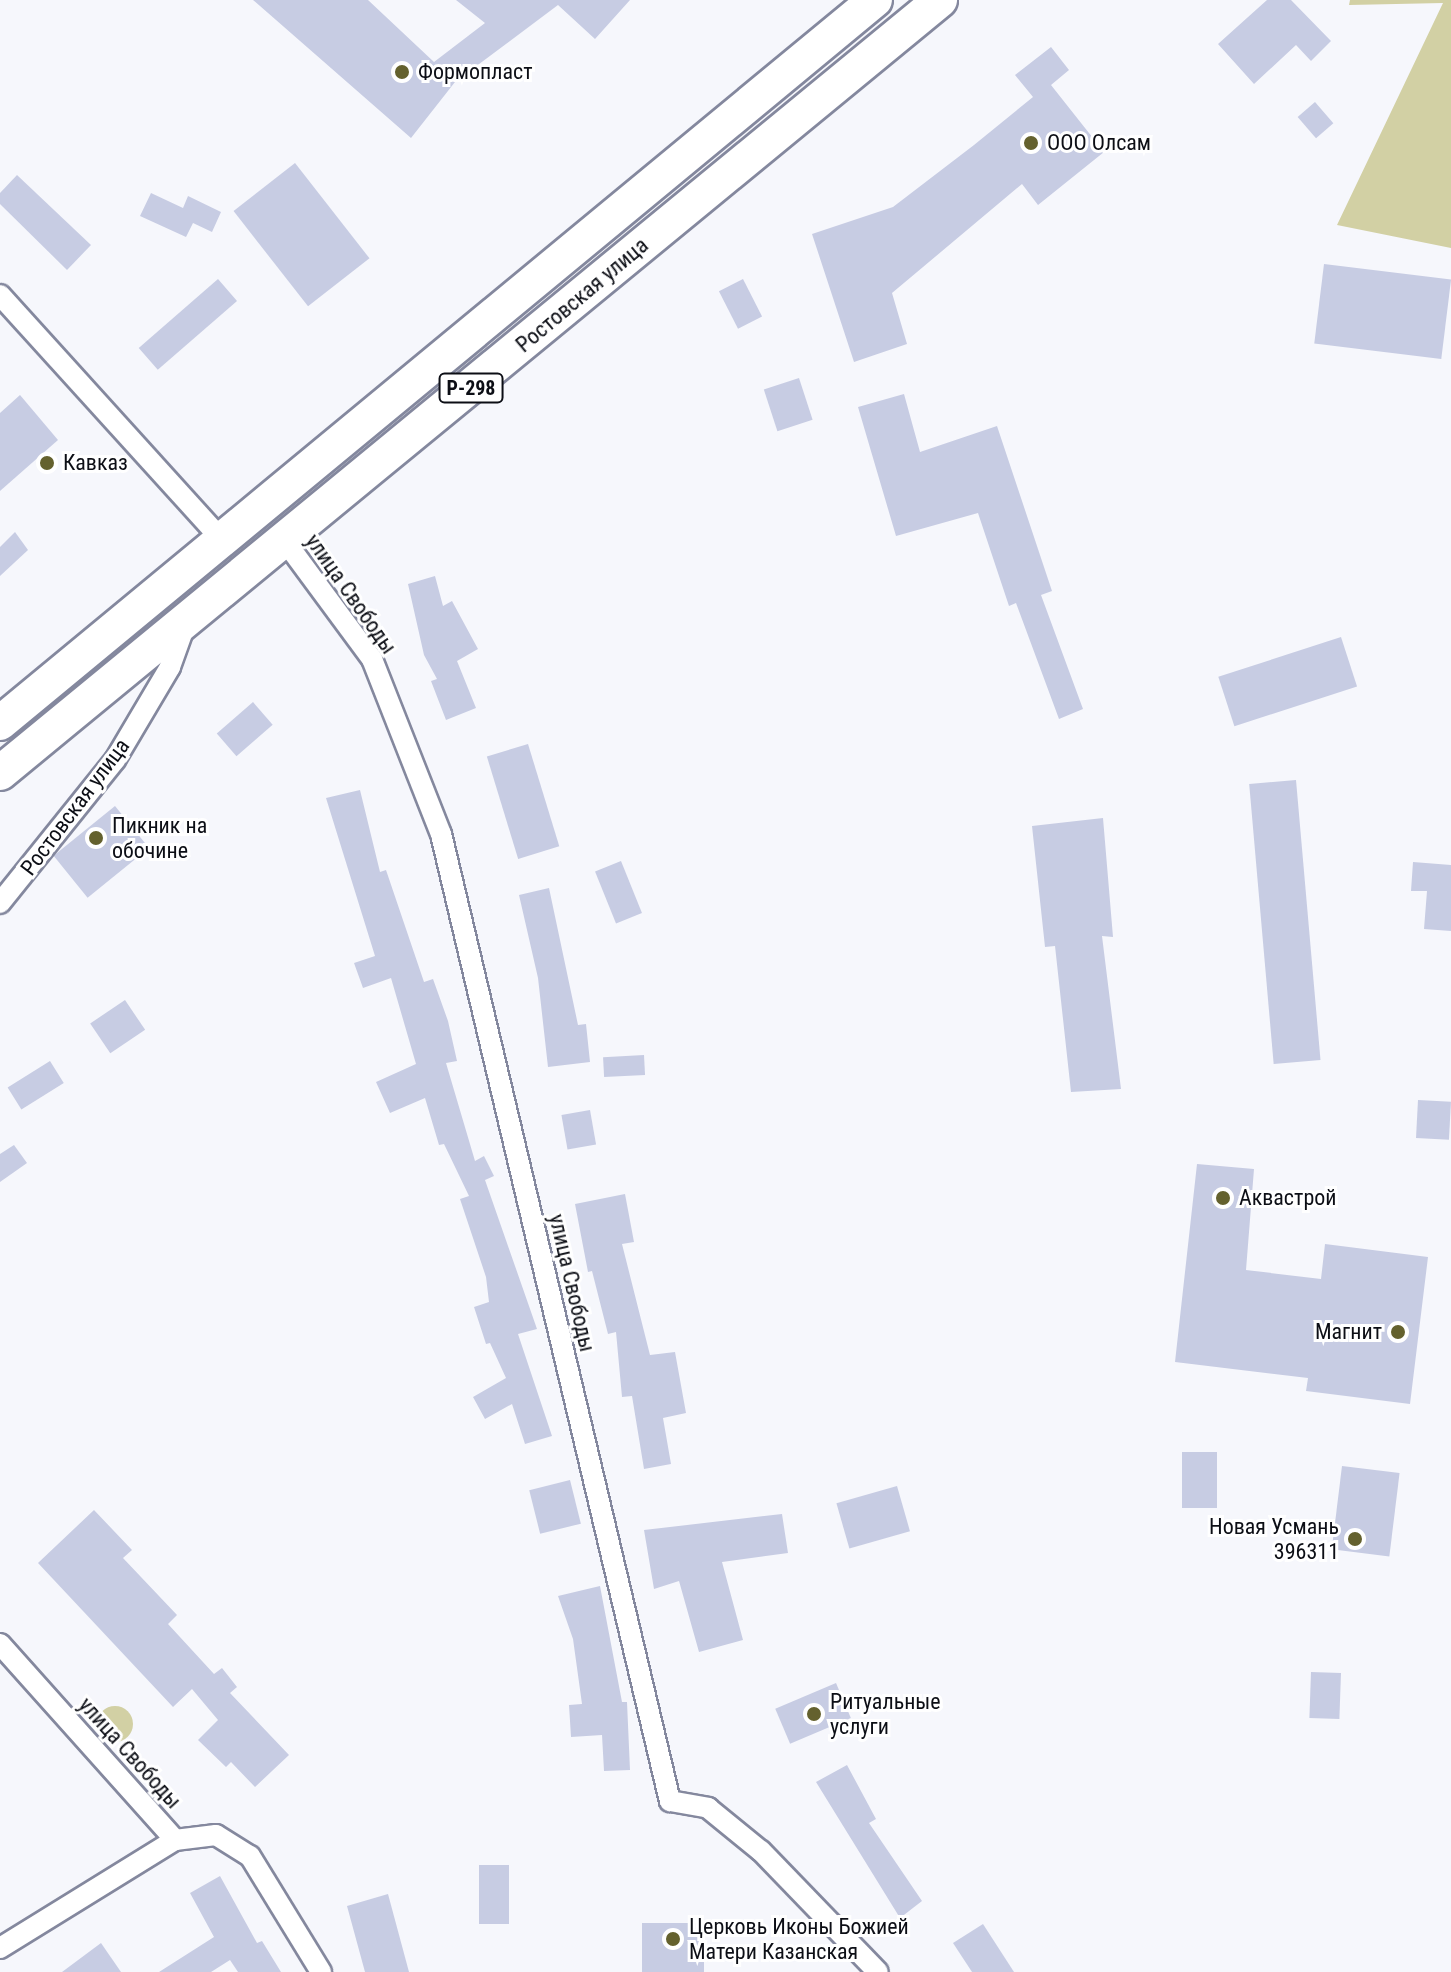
<!DOCTYPE html>
<meta charset="utf-8">
<style>
body{margin:0}
#map{position:relative;width:1451px;height:1972px;overflow:hidden;background:#f6f7fc;font-family:"Roboto Condensed",sans-serif}
div>[style]{position:absolute}
[style*='--x']{left:calc(var(--x)*1px);top:calc(var(--y)*1px);width:calc(var(--w)*1px);rotate:calc(var(--a)*1deg)}
.green>*{inset:0;background:#d2d0a4}
.round{border-radius:50%}
.building>*{inset:0;background:#c7cce3;transform-origin:0 0}
.roads{filter:drop-shadow(2px 0 #84889e) drop-shadow(-2px 0 #84889e) drop-shadow(0 2px #84889e) drop-shadow(0 -2px #84889e)}
.minor>*{height:20px;margin:-10px;padding:0 10px;transform-origin:10px;border-radius:10px;background:#fff}
.trunk>*{height:34px;margin:-17px;padding:0 17px;transform-origin:17px;border-radius:17px;background:#fff}
.dots>*{width:22px;height:22px;translate:-50% -50%;box-sizing:border-box;border:4px solid #fff;border-radius:50%}
span{translate:-50% -50%;white-space:nowrap;text-align:center;line-height:1.15;-webkit-text-stroke:6px #fff;paint-order:stroke}
.shield-label span{padding:2px 6px;background:#fff;border:2px solid;border-radius:6px;-webkit-text-stroke-width:0}
.shield-label{font-size:20px;color:#0c0e15;font-weight:700}
.poi-label{font-size:22px;color:#0c0e15}
.left{translate:0 -50%;text-align:left}
.right{translate:-100% -50%;text-align:right}
.street-label{font-size:22px;color:#0c0e15}
</style>
<div id="map">
<div class="green">
<div style="clip-path:polygon(1350px 0,1451px 0,1451px 248px,1337px 225px,1443px 3px,1349px 5px)"></div>
<div class="round" style="left:97px;top:1706px;width:36px;height:36px"></div>
</div>
<div class="building">
<div style="clip-path:polygon(253px 0,368px 0,434px 62px,485px 23px,456px 0,630px 0,595px 39px,558px 5px,455px 82px,411px 138px)"></div>
<div style="clip-path:polygon(1267px 0,1291px 0,1331px 41px,1311px 61px,1296px 45px,1254px 84px,1218px 44px)"></div>
<div style="clip-path:polygon(1051px 47px,1069px 70px,1051px 85px,1104px 152px,1038px 205px,1022px 184px,892px 293px,907px 344px,854px 362px,812px 234px,893px 207px,974px 145px,1033px 97px,1015px 75px)"></div>
<div style="left:1315px;top:102px;width:28px;height:23px;rotate:49deg"></div>
<div style="left:295px;top:163px;width:121px;height:78px;rotate:52deg"></div>
<div style="clip-path:polygon(17px 175px,91px 245px,67px 270px,0 204px,0 193px)"></div>
<div style="clip-path:polygon(151px 193px,183px 208px,188px 196px,221px 212px,212px 232px,193px 223px,186px 237px,140px 216px)"></div>
<div style="left:1324px;top:264px;width:128px;height:80px;rotate:7deg"></div>
<div style="left:218px;top:279px;width:29px;height:105px;rotate:49deg"></div>
<div style="left:743px;top:279px;width:42px;height:27px;rotate:63deg"></div>
<div style="left:799px;top:378px;width:44px;height:37px;rotate:72deg"></div>
<div style="clip-path:polygon(904px 394px,920px 452px,997px 426px,1052px 591px,1041px 595px,1083px 709px,1059px 719px,1016px 603px,1009px 606px,978px 513px,896px 536px,858px 407px)"></div>
<div style="clip-path:polygon(20px 395px,58px 440px,0 491px,0 413px)"></div>
<div style="clip-path:polygon(15px 532px,28px 550px,0 576px,0 547px)"></div>
<div style="clip-path:polygon(435px 576px,443px 606px,452px 601px,478px 649px,457px 661px,476px 708px,446px 720px,431px 681px,437px 679px,424px 655px,408px 584px)"></div>
<div style="left:1341px;top:637px;width:52px;height:129px;rotate:72deg"></div>
<div style="left:253px;top:702px;width:30px;height:48px;rotate:49deg"></div>
<div style="left:528px;top:744px;width:107px;height:43px;rotate:73deg"></div>
<div style="left:1296px;top:780px;width:281px;height:47px;rotate:85deg"></div>
<div style="clip-path:polygon(360px 790px,380px 872px,386px 870px,424px 982px,433px 979px,448px 1021px,457px 1061px,446px 1063px,475px 1161px,484px 1156px,494px 1176px,485px 1180px,537px 1329px,518px 1334px,552px 1436px,525px 1444px,512px 1404px,485px 1419px,473px 1397px,506px 1378px,490px 1343px,486px 1344px,474px 1307px,489px 1302px,486px 1277px,460px 1199px,469px 1196px,444px 1144px,439px 1145px,425px 1098px,390px 1113px,376px 1082px,416px 1064px,391px 978px,363px 988px,354px 963px,375px 956px,326px 798px)"></div>
<div style="left:115px;top:806px;width:54px;height:79px;rotate:51deg"></div>
<div style="clip-path:polygon(1103px 818px,1113px 937px,1102px 936px,1121px 1089px,1071px 1092px,1055px 946px,1045px 947px,1032px 826px)"></div>
<div style="left:621px;top:861px;width:56px;height:28px;rotate:68deg"></div>
<div style="clip-path:polygon(1413px 862px,1451px 865px,1451px 931px,1424px 929px,1427px 891px,1411px 891px)"></div>
<div style="clip-path:polygon(549px 888px,578px 1025px,586px 1024px,590px 1062px,548px 1067px,538px 978px,519px 895px)"></div>
<div style="left:125px;top:1000px;width:36px;height:42px;rotate:56deg"></div>
<div style="left:644px;top:1055px;width:20px;height:41px;rotate:87deg"></div>
<div style="left:50px;top:1061px;width:26px;height:50px;rotate:58deg"></div>
<div style="left:1418px;top:1100px;width:33px;height:38px;rotate:3deg"></div>
<div style="left:590px;top:1110px;width:35px;height:29px;rotate:80deg"></div>
<div style="clip-path:polygon(14px 1145px,27px 1163px,0 1182px,0 1154px)"></div>
<div style="clip-path:polygon(1197px 1164px,1254px 1169px,1246px 1270px,1321px 1279px,1325px 1244px,1428px 1257px,1410px 1404px,1306px 1391px,1308px 1378px,1175px 1362px)"></div>
<div style="clip-path:polygon(625px 1194px,634px 1242px,622px 1244px,650px 1355px,675px 1352px,686px 1413px,663px 1418px,671px 1464px,644px 1469px,632px 1396px,622px 1397px,616px 1332px,608px 1334px,592px 1271px,588px 1272px,575px 1204px)"></div>
<div style="left:1182px;top:1452px;width:35px;height:56px"></div>
<div style="left:1342px;top:1466px;width:58px;height:84px;rotate:7deg"></div>
<div style="left:570px;top:1480px;width:45px;height:42px;rotate:76deg"></div>
<div style="left:897px;top:1486px;width:47px;height:63px;rotate:74deg"></div>
<div style="clip-path:polygon(94px 1510px,132px 1550px,123px 1558px,177px 1615px,168px 1624px,214px 1674px,222px 1668px,237px 1687px,230px 1693px,289px 1755px,255px 1787px,231px 1762px,226px 1767px,198px 1740px,218px 1720px,192px 1689px,173px 1707px,38px 1563px)"></div>
<div style="clip-path:polygon(782px 1514px,788px 1553px,722px 1562px,743px 1640px,699px 1652px,679px 1581px,654px 1589px,644px 1530px)"></div>
<div style="clip-path:polygon(600px 1586px,622px 1702px,627px 1702px,630px 1770px,604px 1771px,602px 1735px,571px 1737px,569px 1705px,582px 1704px,573px 1639px,558px 1596px)"></div>
<div style="left:1311px;top:1672px;width:30px;height:46px;rotate:2deg"></div>
<div style="left:836px;top:1683px;width:38px;height:66px;rotate:67deg"></div>
<div style="clip-path:polygon(847px 1765px,876px 1819px,869px 1823px,922px 1901px,900px 1918px,816px 1782px)"></div>
<div style="left:479px;top:1865px;width:30px;height:59px"></div>
<div style="clip-path:polygon(220px 1876px,257px 1943px,262px 1941px,281px 1972px,238px 1972px,230px 1960px,211px 1972px,159px 1972px,214px 1937px,190px 1893px)"></div>
<div style="clip-path:polygon(388px 1894px,409px 1972px,365px 1972px,347px 1906px)"></div>
<div style="left:704px;top:1923px;width:49px;height:62px;rotate:90deg"></div>
<div style="clip-path:polygon(983px 1924px,1014px 1972px,972px 1972px,953px 1943px)"></div>
<div style="clip-path:polygon(101px 1943px,121px 1972px,62px 1972px)"></div>
</div>
<div class="roads">
<div class="minor">
<div style="--x:0;--y:295;--w:333;--a:47.8"></div>
<div style="--x:285;--y:541;--w:147;--a:53.6"></div>
<div style="--x:372;--y:659;--w:188;--a:68.5"></div>
<div style="--x:441;--y:834;--w:994;--a:76.68"></div>
<div style="--x:670;--y:1801;--w:39;--a:10"></div>
<div style="--x:708;--y:1808;--w:68;--a:39.1"></div>
<div style="--x:761;--y:1851;--w:168;--a:46"></div>
<div style="--x:0;--y:903;--w:184;--a:-51.2"></div>
<div style="--x:115;--y:760;--w:108;--a:-59.4"></div>
<div style="--x:170;--y:667;--w:45;--a:-70.3"></div>
<div style="--x:0;--y:1644;--w:263;--a:48.2"></div>
<div style="--x:175;--y:1840;--w:41;--a:-7"></div>
<div style="--x:216;--y:1835;--w:40;--a:32"></div>
<div style="--x:250;--y:1856;--w:136;--a:58.5"></div>
<div style="--x:0;--y:1948;--w:206;--a:-31.7"></div>
</div>
<div class="trunk">
<div style="--x:0;--y:723;--w:1135;--a:-39.57"></div>
<div style="--x:0;--y:773;--w:1217;--a:-39.43"></div>
</div>
</div>
<div class="dots">
<div style="left:402px;top:72px;background:#64612e"></div>
<div style="left:1031px;top:143px;background:#64612e"></div>
<div style="left:47px;top:463px;background:#64612e"></div>
<div style="left:96px;top:838px;background:#64612e"></div>
<div style="left:1223px;top:1198px;background:#64612e"></div>
<div style="left:1398px;top:1332px;background:#64612e"></div>
<div style="left:1355px;top:1539px;background:#64612e"></div>
<div style="left:814px;top:1714px;background:#64612e"></div>
<div style="left:673px;top:1939px;background:#64612e"></div>
</div>
<div class="shield-label">
<span style="left:471px;top:388px">Р-298</span>
</div>
<div class="poi-label">
<span class="left" style="left:418px;top:72px">Формопласт</span>
<span class="left" style="left:1047px;top:143px">ООО Олсам</span>
<span class="left" style="left:63px;top:463px">Кавказ</span>
<span class="left" style="left:112px;top:838px">Пикник на<br>обочине</span>
<span class="left" style="left:1239px;top:1198px">Аквастрой</span>
<span class="right" style="left:1382px;top:1332px">Магнит</span>
<span class="right" style="left:1339px;top:1539px">Новая Усмань<br>396311</span>
<span class="left" style="left:830px;top:1714px">Ритуальные<br>услуги</span>
<span class="left" style="left:689px;top:1939px">Церковь Иконы Божией<br>Матери Казанская</span>
</div>
<div class="street-label">
<span style="left:582px;top:295px;rotate:-40deg">Ростовская улица</span>
<span style="left:351px;top:594px;rotate:55deg">улица Свободы</span>
<span style="left:75px;top:807px;rotate:-53deg">Ростовская улица</span>
<span style="left:572px;top:1283px;rotate:77deg">улица Свободы</span>
<span style="left:130px;top:1753px;rotate:48deg">улица Свободы</span>
</div>
</div>
